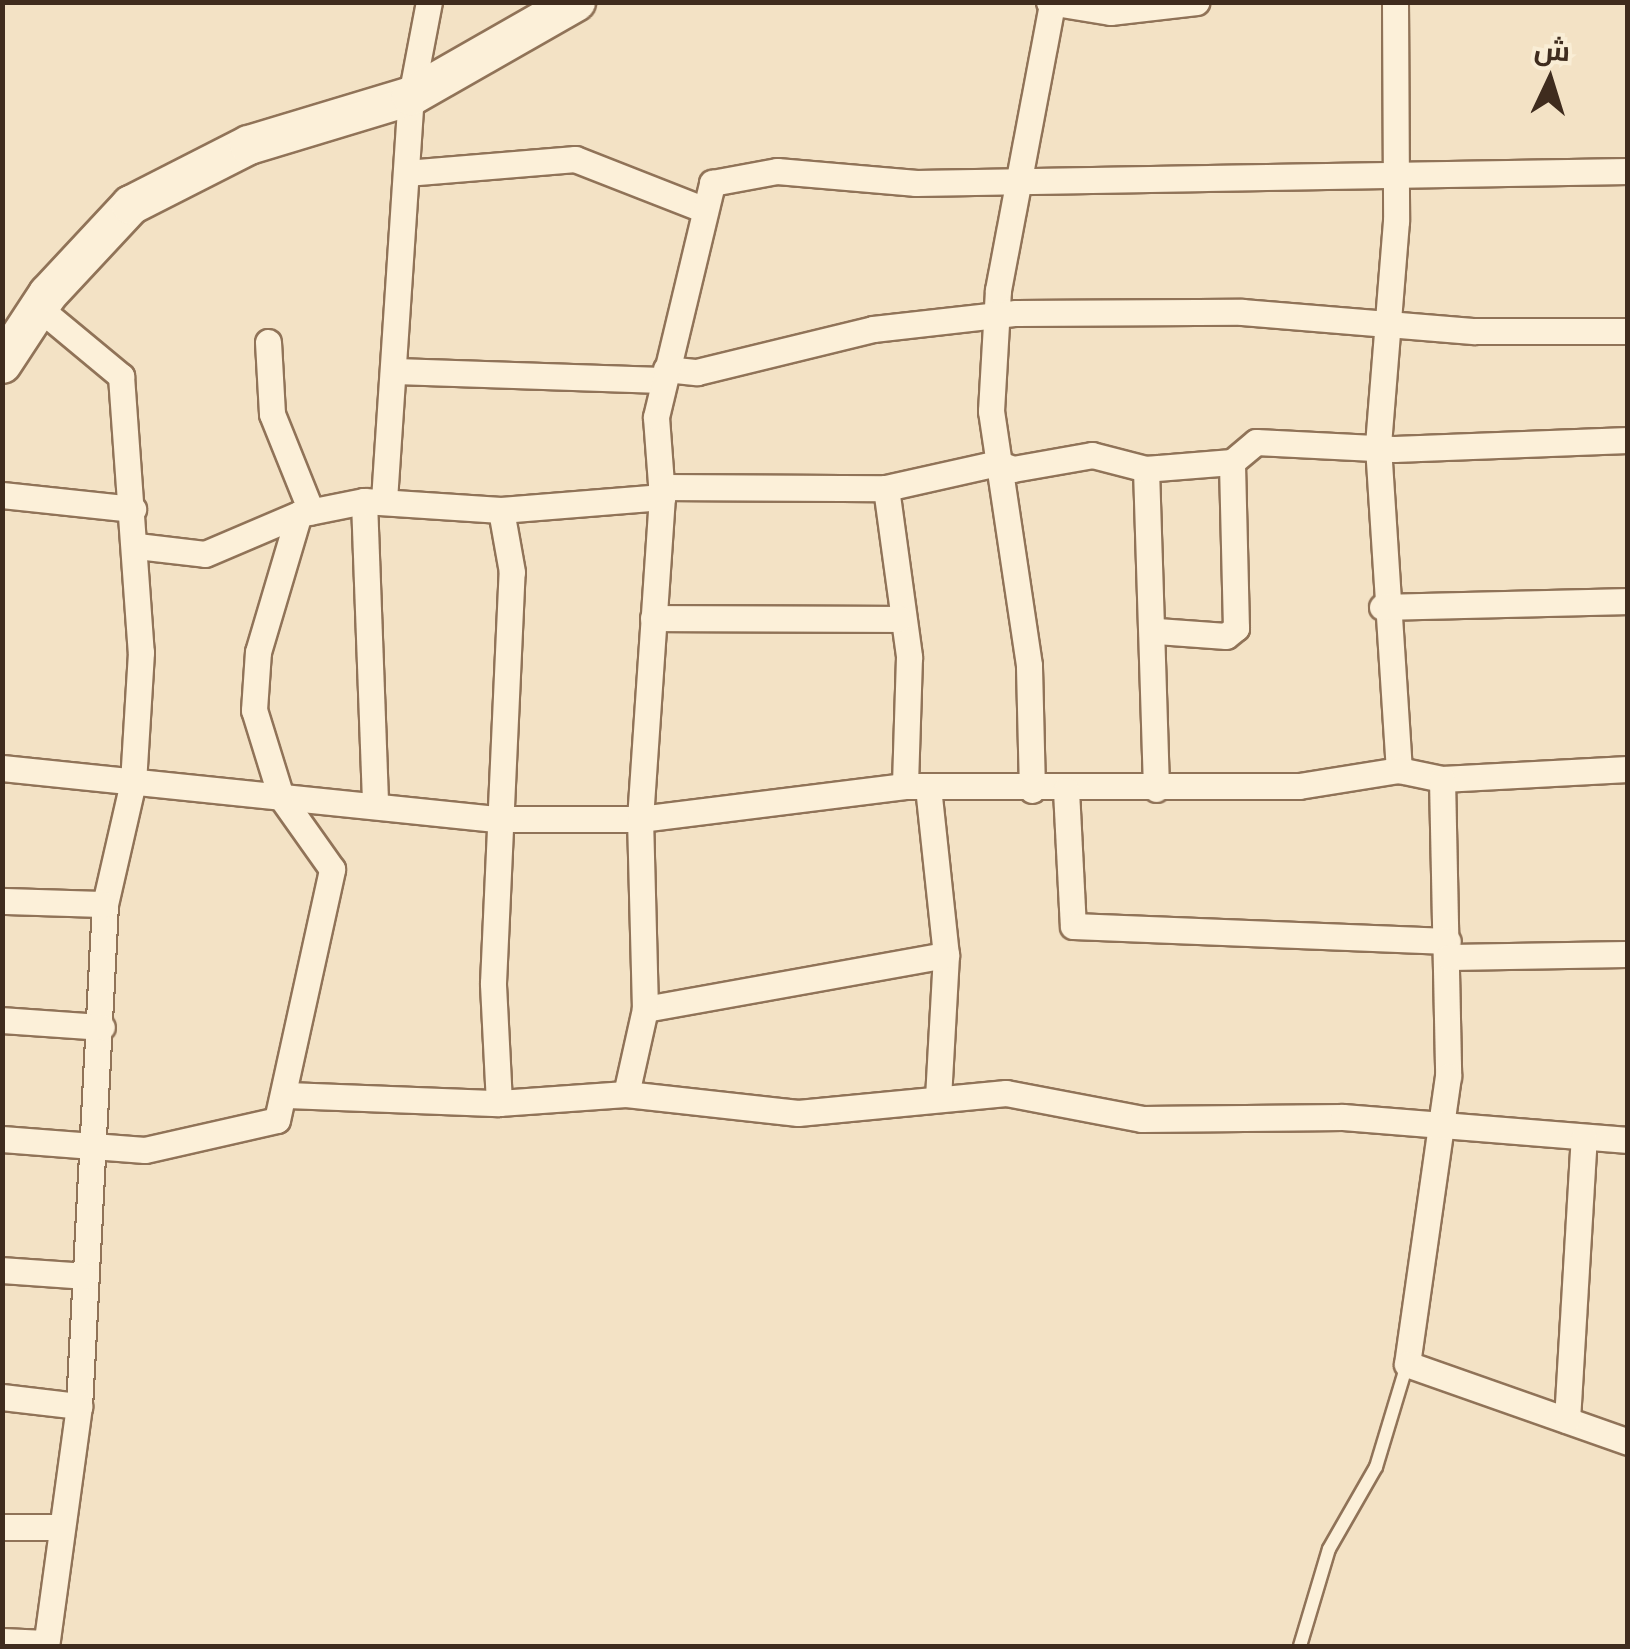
<!DOCTYPE html>
<meta charset="utf-8">
<style>
body{margin:0}
#map{position:relative;width:1630px;height:1649px;overflow:hidden;background:#f3e2c5;font-family:Lora,Cairo,serif}
div>[style]{position:absolute}
[style*='--x']{left:calc(var(--x)*1px);top:calc(var(--y)*1px);width:calc(var(--w)*1px);rotate:calc(var(--a)*1deg)}
.roads{filter:drop-shadow(2px 0 #907358) drop-shadow(-2px 0 #907358) drop-shadow(0 2px #907358) drop-shadow(0 -2px #907358)}
.lane>*{height:12px;margin:-6px;padding:0 6px;transform-origin:6px;border-radius:6px;background:#fcf0d9}
.street>*{height:25px;margin:-12.5px;padding:0 12.5px;transform-origin:12.5px;border-radius:12.5px;background:#fcf0d9}
.secondary>*{height:38px;margin:-19px;padding:0 19px;transform-origin:19px;border-radius:19px;background:#fcf0d9}
span{translate:-50% -50%;white-space:nowrap;text-align:center;line-height:1.15;-webkit-text-stroke:8px #f9edd5;paint-order:stroke}
.frame{position:absolute;inset:0;border:5px solid #3f2c1e;pointer-events:none}
.north{position:absolute;left:1500px;top:30px;width:100px;height:100px;-webkit-text-stroke:8px #f9edd5;paint-order:stroke;rotate:4deg;font-size:28px;font-weight:700;line-height:40px;text-align:center;color:#3f2c1e}
.north::after{content:'';display:block;margin:auto;width:35px;height:45px;background:#3f2c1e;clip-path:polygon(50% 0,100% 100%,50% 72%,0 100%)}
</style>
<div id="map">
<div class="roads">
<div class="lane">
<div style="--x:1300;--y:1646;--w:101;--a:-73.4"></div>
<div style="--x:1329;--y:1549;--w:95;--a:-60.2"></div>
<div style="--x:1376;--y:1467;--w:108;--a:-73.2"></div>
</div>
<div class="street">
<div style="--x:1049;--y:2;--w:62;--a:9.3"></div>
<div style="--x:1110;--y:12;--w:87;--a:-6.6"></div>
<div style="--x:1395;--y:2;--w:219;--a:89.7"></div>
<div style="--x:1396;--y:221;--w:226;--a:94.6"></div>
<div style="--x:1378;--y:446;--w:325;--a:86.3"></div>
<div style="--x:406;--y:173;--w:170;--a:-4.7"></div>
<div style="--x:575;--y:159;--w:134;--a:21.4"></div>
<div style="--x:39;--y:308;--w:107;--a:39.7"></div>
<div style="--x:121;--y:376;--w:277;--a:85.9"></div>
<div style="--x:141;--y:652;--w:130;--a:93.5"></div>
<div style="--x:133;--y:782;--w:125;--a:102.9"></div>
<div style="--x:105;--y:904;--w:503;--a:92.96"></div>
<div style="--x:79;--y:1406;--w:242;--a:97.8"></div>
<div style="--x:268;--y:342;--w:72;--a:86.8"></div>
<div style="--x:272;--y:414;--w:105;--a:68.1"></div>
<div style="--x:666;--y:369;--w:31;--a:6"></div>
<div style="--x:697;--y:372;--w:181;--a:-13.7"></div>
<div style="--x:873;--y:329;--w:144;--a:-6.4"></div>
<div style="--x:1016;--y:313;--w:226;--a:-0.3"></div>
<div style="--x:1242;--y:312;--w:234;--a:4.7"></div>
<div style="--x:1475;--y:331;--w:153;--a:0"></div>
<div style="--x:393;--y:371;--w:271;--a:1.9"></div>
<div style="--x:1146;--y:469;--w:320;--a:88.2"></div>
<div style="--x:661;--y:487;--w:225;--a:0.3"></div>
<div style="--x:886;--y:488;--w:115;--a:-12.6"></div>
<div style="--x:998;--y:463;--w:16;--a:22"></div>
<div style="--x:1013;--y:469;--w:80;--a:-10"></div>
<div style="--x:1092;--y:455;--w:56;--a:14.5"></div>
<div style="--x:1146;--y:469;--w:86;--a:-4.7"></div>
<div style="--x:886;--y:488;--w:171;--a:82.2"></div>
<div style="--x:909;--y:657;--w:129;--a:91.8"></div>
<div style="--x:2;--y:495;--w:132;--a:6.1"></div>
<div style="--x:384;--y:500;--w:405;--a:-86.2"></div>
<div style="--x:411;--y:96;--w:96;--a:-79.2"></div>
<div style="--x:364;--y:501;--w:302;--a:87.9"></div>
<div style="--x:137;--y:546;--w:68;--a:6.7"></div>
<div style="--x:205;--y:554;--w:102;--a:-23.1"></div>
<div style="--x:299;--y:514;--w:66;--a:-11.3"></div>
<div style="--x:364;--y:501;--w:137;--a:3.8"></div>
<div style="--x:501;--y:510;--w:162;--a:-4.6"></div>
<div style="--x:1382;--y:607;--w:246;--a:-1.4"></div>
<div style="--x:653;--y:618;--w:246;--a:0.2"></div>
<div style="--x:1157;--y:631;--w:69;--a:4.1"></div>
<div style="--x:1226;--y:636;--w:13;--a:-39"></div>
<div style="--x:1236;--y:628;--w:166;--a:-91.4"></div>
<div style="--x:1232;--y:462;--w:31;--a:-40"></div>
<div style="--x:1256;--y:442;--w:138;--a:2.9"></div>
<div style="--x:1394;--y:449;--w:234;--a:-2.2"></div>
<div style="--x:2;--y:768;--w:499;--a:5.9"></div>
<div style="--x:498;--y:819;--w:142;--a:0"></div>
<div style="--x:640;--y:819;--w:267;--a:-7.1"></div>
<div style="--x:905;--y:786;--w:394;--a:0"></div>
<div style="--x:1299;--y:786;--w:101;--a:-9.1"></div>
<div style="--x:1399;--y:770;--w:44;--a:11.8"></div>
<div style="--x:1442;--y:779;--w:186;--a:-3.1"></div>
<div style="--x:1442;--y:779;--w:297;--a:88.8"></div>
<div style="--x:1448;--y:1076;--w:291;--a:98.1"></div>
<div style="--x:1407;--y:1364;--w:234;--a:19.4"></div>
<div style="--x:928;--y:787;--w:169;--a:83.9"></div>
<div style="--x:946;--y:955;--w:144;--a:93.2"></div>
<div style="--x:1032;--y:790;--w:125;--a:-91.4"></div>
<div style="--x:1029;--y:665;--w:257;--a:-98.5"></div>
<div style="--x:991;--y:411;--w:121;--a:-86.7"></div>
<div style="--x:998;--y:290;--w:290;--a:-79.3"></div>
<div style="--x:1066;--y:790;--w:136;--a:87.1"></div>
<div style="--x:1073;--y:926;--w:375;--a:2.3"></div>
<div style="--x:2;--y:901;--w:103;--a:1.7"></div>
<div style="--x:1448;--y:957;--w:180;--a:-1"></div>
<div style="--x:645;--y:1009;--w:306;--a:-10.2"></div>
<div style="--x:2;--y:1020;--w:100;--a:4"></div>
<div style="--x:626;--y:1094;--w:87;--a:-77.4"></div>
<div style="--x:645;--y:1009;--w:190;--a:-91.5"></div>
<div style="--x:640;--y:819;--w:323;--a:-86.1"></div>
<div style="--x:662;--y:497;--w:80;--a:-94.3"></div>
<div style="--x:656;--y:417;--w:241;--a:-76.5"></div>
<div style="--x:712;--y:183;--w:66;--a:-10.5"></div>
<div style="--x:777;--y:171;--w:140;--a:4.9"></div>
<div style="--x:916;--y:183;--w:712;--a:-0.97"></div>
<div style="--x:287;--y:1095;--w:212;--a:2.2"></div>
<div style="--x:499;--y:1103;--w:127;--a:-4.1"></div>
<div style="--x:626;--y:1094;--w:173;--a:6.3"></div>
<div style="--x:798;--y:1113;--w:209;--a:-5.5"></div>
<div style="--x:1006;--y:1093;--w:138;--a:10.8"></div>
<div style="--x:1142;--y:1119;--w:201;--a:-0.6"></div>
<div style="--x:1343;--y:1117;--w:286;--a:4.6"></div>
<div style="--x:499;--y:1103;--w:120;--a:-92.9"></div>
<div style="--x:493;--y:983;--w:411;--a:-87.4"></div>
<div style="--x:512;--y:572;--w:63;--a:-100.1"></div>
<div style="--x:2;--y:1139;--w:143;--a:4.4"></div>
<div style="--x:145;--y:1150;--w:135;--a:-12.8"></div>
<div style="--x:277;--y:1120;--w:257;--a:-77.6"></div>
<div style="--x:332;--y:869;--w:88;--a:-125.3"></div>
<div style="--x:281;--y:797;--w:91;--a:-107.2"></div>
<div style="--x:254;--y:710;--w:58;--a:-86.1"></div>
<div style="--x:258;--y:652;--w:144;--a:-73.5"></div>
<div style="--x:2;--y:1270;--w:83;--a:4.1"></div>
<div style="--x:2;--y:1397;--w:78;--a:6.7"></div>
<div style="--x:1567;--y:1420;--w:283;--a:-86.6"></div>
<div style="--x:2;--y:1527;--w:58;--a:0"></div>
<div style="--x:2;--y:1641;--w:44;--a:2.6"></div>
</div>
<div class="secondary">
<div style="--x:2;--y:364;--w:84;--a:-56.7"></div>
<div style="--x:48;--y:294;--w:122;--a:-47"></div>
<div style="--x:131;--y:205;--w:132;--a:-27"></div>
<div style="--x:249;--y:145;--w:169;--a:-16.8"></div>
<div style="--x:411;--y:96;--w:190;--a:-29.7"></div>
</div>
</div>
<div class="frame"></div>
<div class="north">ش</div>
</div>
